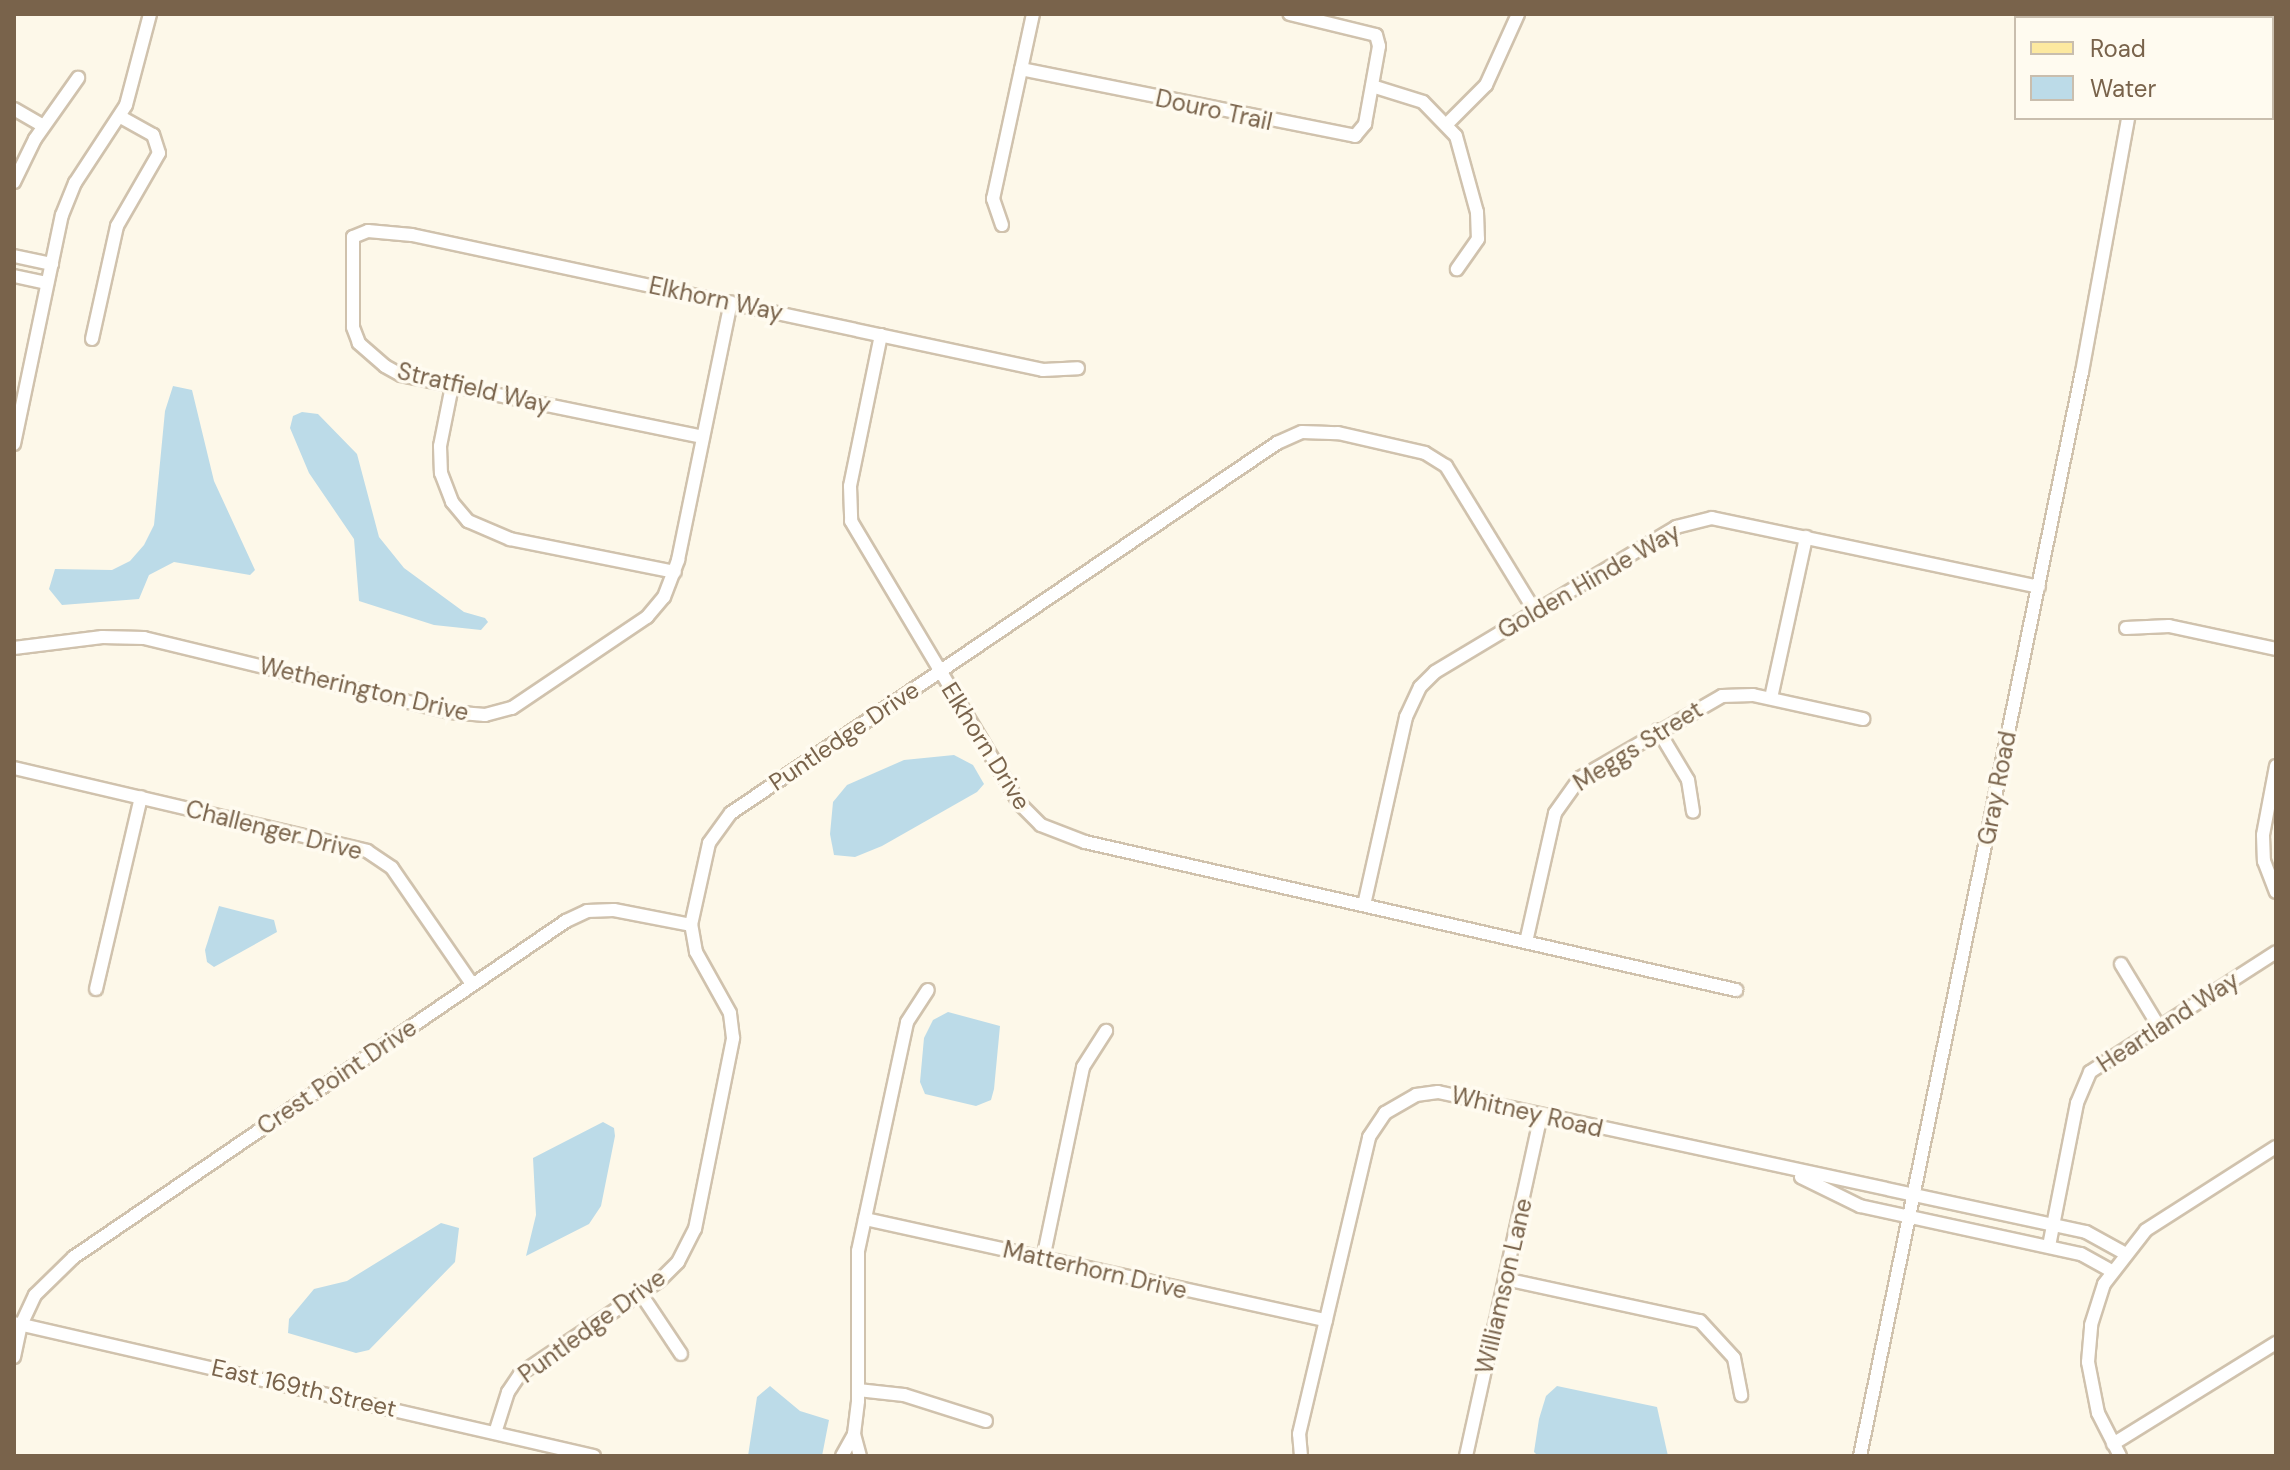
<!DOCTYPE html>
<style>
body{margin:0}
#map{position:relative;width:2290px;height:1470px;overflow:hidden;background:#fdf8e9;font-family:"DM Sans",sans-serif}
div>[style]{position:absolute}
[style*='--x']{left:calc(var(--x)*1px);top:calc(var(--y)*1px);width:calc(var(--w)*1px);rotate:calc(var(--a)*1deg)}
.water>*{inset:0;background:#bcdbe8}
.roads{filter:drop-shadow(2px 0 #d0c2ad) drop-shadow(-2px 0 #d0c2ad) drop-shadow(0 2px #d0c2ad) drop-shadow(0 -2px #d0c2ad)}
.minor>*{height:12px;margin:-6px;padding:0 6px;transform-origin:6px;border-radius:6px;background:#fff}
.major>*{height:16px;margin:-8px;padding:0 8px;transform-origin:8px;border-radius:8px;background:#fde9a0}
span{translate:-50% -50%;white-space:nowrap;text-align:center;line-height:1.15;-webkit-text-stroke:7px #fffbf0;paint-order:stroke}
.street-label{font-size:24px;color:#79634b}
.frame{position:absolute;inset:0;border:16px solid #79634b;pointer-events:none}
.legend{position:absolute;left:2014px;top:16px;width:260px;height:104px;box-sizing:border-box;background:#fffbf0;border:2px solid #c9beae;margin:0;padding:10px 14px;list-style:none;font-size:24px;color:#79634b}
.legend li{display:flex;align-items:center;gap:16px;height:40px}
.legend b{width:40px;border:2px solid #c9beae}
</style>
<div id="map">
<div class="water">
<div style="clip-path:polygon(173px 386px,192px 390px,214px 481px,255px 570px,250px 575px,174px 562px,149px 575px,139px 599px,62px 605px,49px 589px,55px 569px,112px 570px,130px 561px,144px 545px,154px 525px,165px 411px)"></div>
<div style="clip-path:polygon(302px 412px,318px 414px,357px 454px,379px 537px,404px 568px,464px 612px,485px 618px,488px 622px,481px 630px,434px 625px,359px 601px,354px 539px,309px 473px,290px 428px,293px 416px)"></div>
<div style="clip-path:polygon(954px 755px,973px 765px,984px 784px,977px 792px,882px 846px,855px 857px,834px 855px,830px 834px,833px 802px,847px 785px,904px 760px)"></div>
<div style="clip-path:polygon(219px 906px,274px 920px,277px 932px,214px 967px,207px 962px,205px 950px)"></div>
<div style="clip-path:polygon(948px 1012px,1000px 1026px,994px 1089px,991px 1100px,976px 1106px,925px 1094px,920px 1082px,924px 1038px,933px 1020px)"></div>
<div style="clip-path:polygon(603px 1122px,614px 1128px,615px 1136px,601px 1206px,589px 1224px,526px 1256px,536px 1215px,533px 1158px)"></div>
<div style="clip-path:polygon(441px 1223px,459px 1228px,455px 1262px,369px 1350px,356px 1353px,288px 1333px,289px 1319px,314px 1289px,347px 1281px)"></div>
<div style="clip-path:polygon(770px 1386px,800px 1411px,829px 1420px,822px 1456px,748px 1456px,757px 1397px)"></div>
<div style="clip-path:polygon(1557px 1386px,1657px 1407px,1668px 1456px,1538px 1456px,1534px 1452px,1539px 1419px,1546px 1396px)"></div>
</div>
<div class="roads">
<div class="minor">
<div style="--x:1021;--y:69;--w:341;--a:11.3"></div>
<div style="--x:1355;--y:136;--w:16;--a:-50"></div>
<div style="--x:1365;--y:124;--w:79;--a:-79.8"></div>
<div style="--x:1379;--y:46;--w:11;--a:-105"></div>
<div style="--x:1376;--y:35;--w:89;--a:-166.3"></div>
<div style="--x:1372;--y:86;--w:53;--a:17.4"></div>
<div style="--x:1423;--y:102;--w:47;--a:45.9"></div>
<div style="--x:1456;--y:136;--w:79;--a:74.6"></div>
<div style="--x:1477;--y:212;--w:27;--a:88"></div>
<div style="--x:1478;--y:239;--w:37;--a:125"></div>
<div style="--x:14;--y:109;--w:34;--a:30"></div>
<div style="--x:1448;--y:123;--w:54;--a:-45"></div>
<div style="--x:1486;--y:85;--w:78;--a:-65.7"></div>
<div style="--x:14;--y:182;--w:48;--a:-64"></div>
<div style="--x:35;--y:139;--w:75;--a:-54.8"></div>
<div style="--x:1002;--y:225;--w:28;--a:-109"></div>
<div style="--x:993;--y:199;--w:189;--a:-77.8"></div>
<div style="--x:14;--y:256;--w:39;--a:12"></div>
<div style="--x:14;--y:276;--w:34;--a:12"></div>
<div style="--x:881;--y:335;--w:154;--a:101.6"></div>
<div style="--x:850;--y:486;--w:35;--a:88"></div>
<div style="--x:851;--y:521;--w:328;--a:59.2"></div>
<div style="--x:1019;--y:803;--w:31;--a:45"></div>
<div style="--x:1041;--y:825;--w:47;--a:21.1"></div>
<div style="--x:1085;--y:842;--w:668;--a:12.81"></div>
<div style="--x:92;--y:339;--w:116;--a:-77.5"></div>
<div style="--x:117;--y:226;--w:84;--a:-60.1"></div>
<div style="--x:159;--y:153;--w:19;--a:-108"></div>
<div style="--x:153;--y:135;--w:38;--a:-151"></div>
<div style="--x:452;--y:386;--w:61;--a:101.3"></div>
<div style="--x:440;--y:446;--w:27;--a:88"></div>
<div style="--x:441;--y:473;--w:31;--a:69"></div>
<div style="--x:452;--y:502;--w:25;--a:50"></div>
<div style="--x:468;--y:521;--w:46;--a:23.2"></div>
<div style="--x:510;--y:539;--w:168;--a:11.3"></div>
<div style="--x:703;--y:437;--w:308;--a:-168.4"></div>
<div style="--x:401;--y:375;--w:18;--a:-151"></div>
<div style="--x:385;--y:366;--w:35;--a:-139"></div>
<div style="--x:359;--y:343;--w:17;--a:-111"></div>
<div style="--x:353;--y:327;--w:90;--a:-90"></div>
<div style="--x:353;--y:237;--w:16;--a:-22"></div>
<div style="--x:368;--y:231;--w:44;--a:5.2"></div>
<div style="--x:412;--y:235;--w:645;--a:12.08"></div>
<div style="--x:1043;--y:370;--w:35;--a:-3"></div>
<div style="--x:14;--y:444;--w:234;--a:-78.2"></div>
<div style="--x:62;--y:215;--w:35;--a:-68"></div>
<div style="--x:75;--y:183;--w:93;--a:-56.8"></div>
<div style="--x:126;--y:105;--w:94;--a:-75.2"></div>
<div style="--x:2126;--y:628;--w:43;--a:-2.7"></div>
<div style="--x:2169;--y:626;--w:109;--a:12.1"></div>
<div style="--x:14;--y:648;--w:89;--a:-7.1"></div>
<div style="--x:102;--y:637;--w:42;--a:1.4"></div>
<div style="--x:144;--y:638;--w:315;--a:13.6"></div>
<div style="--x:450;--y:712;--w:35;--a:5"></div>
<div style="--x:485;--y:715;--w:28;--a:-15"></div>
<div style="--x:512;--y:708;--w:163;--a:-34"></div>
<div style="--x:647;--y:617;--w:26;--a:-50"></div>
<div style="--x:664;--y:597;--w:40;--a:-69"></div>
<div style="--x:678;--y:560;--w:263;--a:-78.4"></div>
<div style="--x:1771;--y:698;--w:165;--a:-77.7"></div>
<div style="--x:1658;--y:730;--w:58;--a:59"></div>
<div style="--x:1688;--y:780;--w:32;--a:81"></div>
<div style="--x:2276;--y:766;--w:70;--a:100.7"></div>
<div style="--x:2263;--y:835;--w:26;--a:88"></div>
<div style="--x:2264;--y:861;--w:33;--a:69"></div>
<div style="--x:14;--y:768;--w:363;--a:13.2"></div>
<div style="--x:367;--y:851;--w:30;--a:34"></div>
<div style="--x:392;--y:868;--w:141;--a:55.4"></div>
<div style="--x:1364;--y:905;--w:193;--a:-77.4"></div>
<div style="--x:1406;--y:717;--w:33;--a:-65"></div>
<div style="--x:1420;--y:687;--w:21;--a:-45"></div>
<div style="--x:1435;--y:672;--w:281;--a:-31"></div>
<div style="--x:1676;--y:527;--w:37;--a:-14"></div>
<div style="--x:1712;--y:518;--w:334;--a:11.9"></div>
<div style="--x:1526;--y:942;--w:132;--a:-77.3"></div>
<div style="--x:1555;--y:813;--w:43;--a:-54.5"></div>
<div style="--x:1580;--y:778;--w:164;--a:-30"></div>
<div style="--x:1722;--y:696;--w:31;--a:-2"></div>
<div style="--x:1753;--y:695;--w:113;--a:12.3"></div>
<div style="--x:2121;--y:964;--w:71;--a:58.8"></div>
<div style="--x:96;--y:989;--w:197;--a:-76.8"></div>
<div style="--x:1801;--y:1177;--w:66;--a:26.2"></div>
<div style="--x:1860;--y:1206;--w:226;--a:12.3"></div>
<div style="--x:2081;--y:1254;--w:35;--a:29"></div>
<div style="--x:865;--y:1219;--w:472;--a:12.4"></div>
<div style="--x:2049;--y:1246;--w:146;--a:-78.9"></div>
<div style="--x:2077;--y:1103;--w:34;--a:-67"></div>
<div style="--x:2090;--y:1072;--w:221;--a:-32.8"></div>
<div style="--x:1043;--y:1259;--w:196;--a:-78.2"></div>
<div style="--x:1083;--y:1067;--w:43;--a:-57.4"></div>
<div style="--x:1505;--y:1279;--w:199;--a:12.2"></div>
<div style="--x:1700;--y:1321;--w:50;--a:47.4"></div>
<div style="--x:1734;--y:1358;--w:38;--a:79"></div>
<div style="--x:641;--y:1294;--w:72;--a:56.3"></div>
<div style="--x:14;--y:1323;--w:595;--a:12.92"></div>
<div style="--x:14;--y:1357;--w:33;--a:-78"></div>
<div style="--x:21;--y:1325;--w:33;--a:-65"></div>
<div style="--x:35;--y:1295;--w:54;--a:-44.3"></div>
<div style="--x:74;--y:1257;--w:596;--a:-34.33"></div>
<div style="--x:566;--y:921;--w:23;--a:-25"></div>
<div style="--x:587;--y:911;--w:27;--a:-2"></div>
<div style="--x:614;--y:910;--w:78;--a:11"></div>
<div style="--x:858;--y:1390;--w:46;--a:6.2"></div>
<div style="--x:904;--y:1395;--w:86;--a:17.6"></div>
<div style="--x:495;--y:1433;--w:43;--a:-72.4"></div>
<div style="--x:508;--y:1392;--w:22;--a:-56"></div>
<div style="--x:520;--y:1374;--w:167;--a:-33.8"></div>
<div style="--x:659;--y:1281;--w:27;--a:-45"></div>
<div style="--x:678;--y:1262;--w:37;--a:-63"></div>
<div style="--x:695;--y:1229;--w:195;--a:-78.7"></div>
<div style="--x:733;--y:1038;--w:25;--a:-97"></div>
<div style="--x:730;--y:1013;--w:70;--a:-119.1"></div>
<div style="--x:696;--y:952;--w:27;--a:-100"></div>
<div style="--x:691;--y:925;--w:84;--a:-77.6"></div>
<div style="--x:709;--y:843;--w:37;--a:-54"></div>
<div style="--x:731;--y:813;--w:660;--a:-34.12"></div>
<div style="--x:1277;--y:443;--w:27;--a:-24"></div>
<div style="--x:1302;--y:432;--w:36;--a:2"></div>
<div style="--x:1338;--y:433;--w:89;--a:12.9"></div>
<div style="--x:1425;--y:453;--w:25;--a:32"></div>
<div style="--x:1446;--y:466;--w:170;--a:58.5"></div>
<div style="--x:854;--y:1434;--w:23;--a:75"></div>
<div style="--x:2113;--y:1444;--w:192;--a:-31.8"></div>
<div style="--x:842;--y:1456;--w:25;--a:-61"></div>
<div style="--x:854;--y:1434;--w:33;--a:-83"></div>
<div style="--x:858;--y:1401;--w:150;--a:-90"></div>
<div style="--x:858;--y:1251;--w:234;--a:-77.9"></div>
<div style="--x:907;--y:1022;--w:38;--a:-57"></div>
<div style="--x:1301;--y:1456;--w:22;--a:-95"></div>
<div style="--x:1299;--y:1434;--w:305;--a:-76.7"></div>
<div style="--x:1369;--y:1137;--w:29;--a:-56"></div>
<div style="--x:1385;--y:1113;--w:36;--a:-30"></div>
<div style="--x:1416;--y:1095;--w:22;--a:-8"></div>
<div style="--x:1438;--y:1092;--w:663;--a:12.19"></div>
<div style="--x:2086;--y:1232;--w:43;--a:28.9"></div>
<div style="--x:1466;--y:1456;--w:348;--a:-77.6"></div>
<div style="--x:1860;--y:1456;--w:1106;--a:-78.43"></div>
<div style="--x:2082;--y:372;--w:258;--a:-79.7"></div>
<div style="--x:2120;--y:1456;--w:48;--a:-117.1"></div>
<div style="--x:2098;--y:1413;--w:52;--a:-101.1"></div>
<div style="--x:2088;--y:1362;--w:37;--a:-85"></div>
<div style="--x:2091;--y:1325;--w:43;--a:-72.4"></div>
<div style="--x:2104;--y:1284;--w:68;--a:-52.1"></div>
<div style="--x:2146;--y:1230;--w:154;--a:-32.6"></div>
</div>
<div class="major">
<div style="--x:2131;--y:14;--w:20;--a:11"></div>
<div style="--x:2272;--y:42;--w:4;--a:14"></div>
</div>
</div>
<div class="street-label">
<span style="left:1214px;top:110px;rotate:12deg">Douro Trail</span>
<span style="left:716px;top:299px;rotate:12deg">Elkhorn Way</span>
<span style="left:474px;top:388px;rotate:13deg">Stratfield Way</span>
<span style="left:1589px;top:581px;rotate:-30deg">Golden Hinde Way</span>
<span style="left:364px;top:689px;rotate:13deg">Wetherington Drive</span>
<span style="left:844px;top:736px;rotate:-34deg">Puntledge Drive</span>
<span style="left:986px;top:746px;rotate:58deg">Elkhorn Drive</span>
<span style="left:1638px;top:746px;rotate:-32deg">Meggs Street</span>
<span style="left:1997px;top:788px;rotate:-79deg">Gray Road</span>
<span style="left:274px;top:830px;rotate:14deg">Challenger Drive</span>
<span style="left:2168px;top:1022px;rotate:-33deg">Heartland Way</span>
<span style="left:337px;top:1077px;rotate:-34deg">Crest Point Drive</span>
<span style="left:1527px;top:1112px;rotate:13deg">Whitney Road</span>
<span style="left:1095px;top:1270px;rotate:13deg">Matterhorn Drive</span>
<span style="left:1504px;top:1286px;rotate:-77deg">Williamson Lane</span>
<span style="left:592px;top:1326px;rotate:-36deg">Puntledge Drive</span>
<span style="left:304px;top:1388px;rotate:13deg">East 169th Street</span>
</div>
<div class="frame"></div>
<ul class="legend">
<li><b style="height:10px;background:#fde9a0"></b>Road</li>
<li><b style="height:22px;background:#bcdbe8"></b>Water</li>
</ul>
</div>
